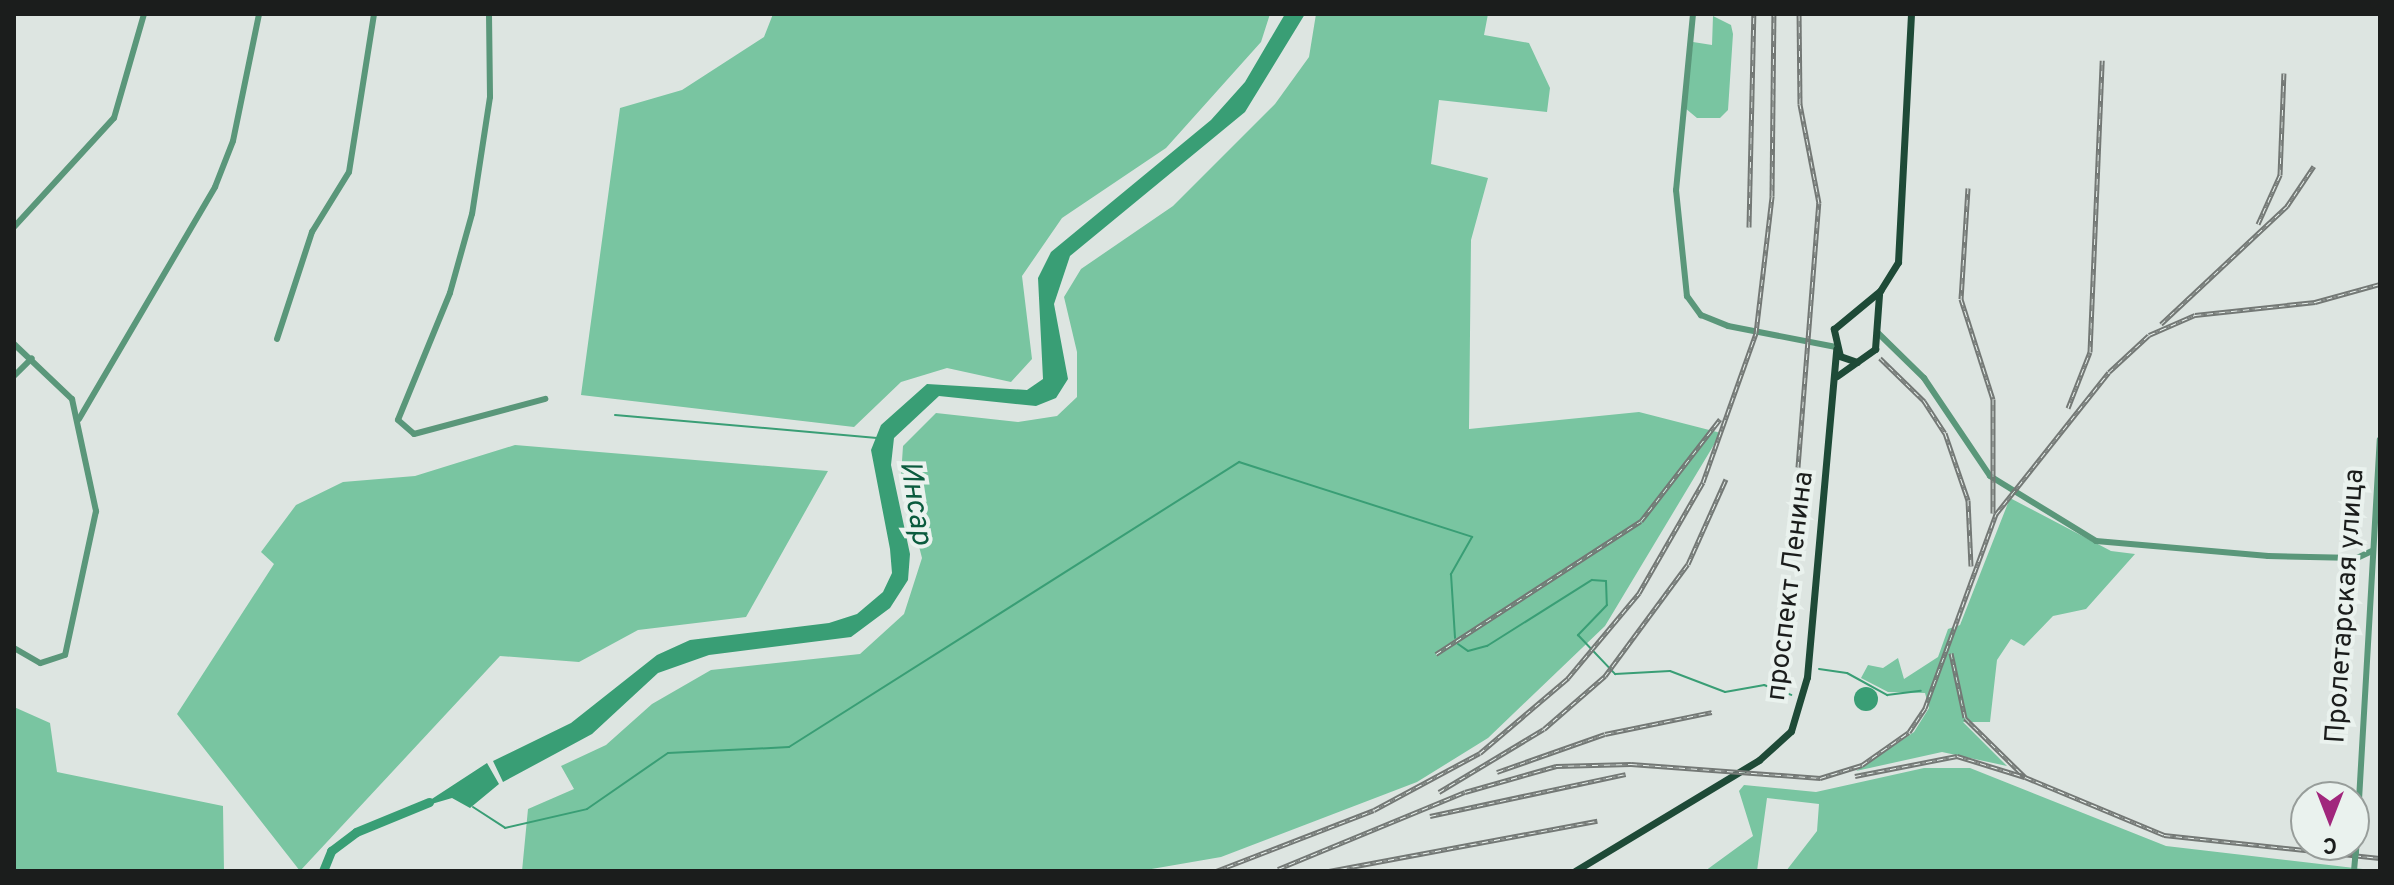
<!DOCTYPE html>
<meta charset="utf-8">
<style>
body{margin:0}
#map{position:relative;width:2394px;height:885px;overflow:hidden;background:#dde5e1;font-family:Overpass,sans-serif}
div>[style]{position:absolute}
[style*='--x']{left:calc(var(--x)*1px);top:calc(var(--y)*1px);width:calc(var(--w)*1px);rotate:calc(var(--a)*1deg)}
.green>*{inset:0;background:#79c5a1}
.water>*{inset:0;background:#399e75}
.round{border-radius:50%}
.stream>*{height:2px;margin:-1px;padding:0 1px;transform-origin:1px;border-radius:1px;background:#399e75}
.river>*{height:9px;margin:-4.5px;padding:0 4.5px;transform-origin:4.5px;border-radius:4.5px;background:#399e75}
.minor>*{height:6px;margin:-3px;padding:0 3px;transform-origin:3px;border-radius:3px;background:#5a977a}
.major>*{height:7px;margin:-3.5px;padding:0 3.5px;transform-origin:3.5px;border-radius:3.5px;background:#1e4a37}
.rail>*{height:5px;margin-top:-2.5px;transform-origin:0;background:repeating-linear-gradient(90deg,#eaf2ee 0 6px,#737875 0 12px);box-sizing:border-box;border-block:2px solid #737875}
.minor-bridge>*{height:6px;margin:-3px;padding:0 3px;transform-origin:3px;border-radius:3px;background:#5a977a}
span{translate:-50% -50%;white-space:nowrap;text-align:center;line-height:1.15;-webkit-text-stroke:8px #eaf2ee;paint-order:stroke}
.street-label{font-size:28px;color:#1b1d1c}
.water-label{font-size:30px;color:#0b5b3e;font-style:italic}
.frame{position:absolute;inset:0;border:16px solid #1b1d1c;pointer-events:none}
.north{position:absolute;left:2290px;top:781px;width:80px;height:80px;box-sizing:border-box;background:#eaf2ee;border:2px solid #979d9a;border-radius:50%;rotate:180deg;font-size:22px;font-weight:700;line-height:32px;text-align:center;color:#1b1d1c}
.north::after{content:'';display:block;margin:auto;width:28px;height:36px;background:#a1267c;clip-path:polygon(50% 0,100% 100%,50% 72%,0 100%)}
</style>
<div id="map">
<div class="green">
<div style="clip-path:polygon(773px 14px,1270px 14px,1261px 42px,1166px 148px,1062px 218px,1022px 276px,1032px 359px,1011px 382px,947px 368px,901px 382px,854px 427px,581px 395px,620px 108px,682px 90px,764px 37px)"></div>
<div style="clip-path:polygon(1316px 14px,1488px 14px,1484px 35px,1529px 43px,1550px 88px,1547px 112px,1439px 100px,1431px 164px,1488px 178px,1471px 240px,1469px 429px,1639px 412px,1721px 433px,1605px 626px,1488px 738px,1417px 782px,1221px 857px,1140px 871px,522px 871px,528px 809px,574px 789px,561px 766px,606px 745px,652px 704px,711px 670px,860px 654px,904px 614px,922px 558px,901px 476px,903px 446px,936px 413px,1018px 422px,1057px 416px,1077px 397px,1077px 352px,1064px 297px,1081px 269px,1173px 206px,1275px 104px,1309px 57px)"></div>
<div style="clip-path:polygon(1713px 16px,1731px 25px,1733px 34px,1728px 110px,1720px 118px,1697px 118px,1685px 108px,1693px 42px,1712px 45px)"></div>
<div style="clip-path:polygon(515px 445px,828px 471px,746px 617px,638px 630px,579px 662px,500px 656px,300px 871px,177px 714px,274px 564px,261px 552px,296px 505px,343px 482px,415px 476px)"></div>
<div style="clip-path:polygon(2010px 498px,2111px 551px,2135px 554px,2086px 609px,2053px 616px,2024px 646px,2011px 639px,1997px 660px,1990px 722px,1963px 722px,2007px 766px,1942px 752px,1856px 771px,1914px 732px,1929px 708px,1925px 693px,1888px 692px,1861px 678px,1868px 665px,1883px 668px,1898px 658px,1904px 679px,1938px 657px,1948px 629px,1960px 625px)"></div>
<div style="clip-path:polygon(14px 707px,50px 723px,57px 772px,223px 806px,224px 871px,14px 871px)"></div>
<div style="clip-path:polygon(1924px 768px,1970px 768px,2166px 846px,2380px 871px,1786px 871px,1817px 831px,1819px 804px,1767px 798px,1757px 871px,1705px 871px,1753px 836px,1739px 791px,1744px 785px,1816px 792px)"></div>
</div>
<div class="water">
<div style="clip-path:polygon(1285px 14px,1305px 14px,1245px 112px,1070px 256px,1054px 304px,1068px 379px,1056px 398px,1036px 406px,939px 396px,894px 438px,891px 465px,910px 554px,908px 580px,890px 608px,851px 637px,709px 655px,658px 673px,592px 734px,503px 782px,493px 761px,571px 723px,657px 655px,690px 640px,829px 623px,857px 614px,883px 592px,892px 573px,890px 549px,871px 450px,881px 425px,927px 384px,1027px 390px,1043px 379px,1038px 278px,1051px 252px,1211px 120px,1245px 82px)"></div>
<div class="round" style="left:1854px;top:687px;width:24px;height:24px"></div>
<div style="clip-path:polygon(487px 763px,499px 784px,470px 808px,452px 798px,418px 808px)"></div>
</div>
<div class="stream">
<div style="--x:615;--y:415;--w:263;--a:5"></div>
<div style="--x:1458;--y:644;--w:12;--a:35"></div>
<div style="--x:1468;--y:651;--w:20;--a:-15"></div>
<div style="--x:1487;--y:646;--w:124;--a:-32.2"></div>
<div style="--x:1592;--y:580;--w:14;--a:4"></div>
<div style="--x:1606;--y:581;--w:24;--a:88"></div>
<div style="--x:1607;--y:605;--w:42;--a:134"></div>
<div style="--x:1578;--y:635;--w:54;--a:46.5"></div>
<div style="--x:1615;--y:674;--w:55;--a:-3.1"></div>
<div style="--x:1670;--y:671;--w:59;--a:20.9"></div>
<div style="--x:1725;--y:692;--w:40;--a:-10"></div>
<div style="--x:1764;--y:685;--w:29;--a:20"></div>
<div style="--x:1819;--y:669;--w:28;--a:8"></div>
<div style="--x:1847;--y:673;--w:46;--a:28.8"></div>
<div style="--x:1887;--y:695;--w:34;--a:-7"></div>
<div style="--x:473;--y:807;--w:38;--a:33"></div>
<div style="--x:505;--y:828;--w:84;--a:-13"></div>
<div style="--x:587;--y:809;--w:98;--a:-34.7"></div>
<div style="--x:668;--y:753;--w:121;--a:-2.8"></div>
<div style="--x:789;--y:747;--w:533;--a:-32.35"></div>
<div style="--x:1239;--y:462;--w:245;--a:17.8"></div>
<div style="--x:1472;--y:537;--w:43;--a:119.6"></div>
<div style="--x:1451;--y:574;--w:64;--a:86.4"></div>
</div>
<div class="river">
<div style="--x:323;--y:871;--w:22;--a:-68"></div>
<div style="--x:331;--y:851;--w:31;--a:-37"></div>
<div style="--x:356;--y:832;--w:79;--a:-22.3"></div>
</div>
<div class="minor">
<div style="--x:489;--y:14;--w:83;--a:89.3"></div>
<div style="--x:490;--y:97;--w:118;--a:98.7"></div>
<div style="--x:472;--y:214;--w:82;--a:105.6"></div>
<div style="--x:450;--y:293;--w:137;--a:112.3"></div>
<div style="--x:398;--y:420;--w:21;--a:41"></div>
<div style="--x:414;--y:434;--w:136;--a:-15"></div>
<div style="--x:1693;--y:14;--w:177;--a:95.5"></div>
<div style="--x:1676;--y:190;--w:107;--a:84.1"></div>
<div style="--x:1687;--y:296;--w:24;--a:54"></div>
<div style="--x:1701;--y:315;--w:29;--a:22"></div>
<div style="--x:1728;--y:326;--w:110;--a:11"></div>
<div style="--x:14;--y:227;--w:148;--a:-47.5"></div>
<div style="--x:114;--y:118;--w:108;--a:-73.9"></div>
<div style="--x:1877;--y:332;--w:66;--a:44.4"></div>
<div style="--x:1924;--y:378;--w:118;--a:56"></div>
<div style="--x:1990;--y:476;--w:124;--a:31.5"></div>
<div style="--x:2096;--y:541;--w:173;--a:5"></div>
<div style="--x:2268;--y:556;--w:89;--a:1.3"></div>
<div style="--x:2357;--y:558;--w:17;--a:-25"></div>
<div style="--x:277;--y:339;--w:113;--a:-71.9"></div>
<div style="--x:312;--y:232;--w:70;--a:-58.3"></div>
<div style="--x:349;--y:172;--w:160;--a:-81"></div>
<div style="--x:14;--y:344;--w:80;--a:43.5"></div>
<div style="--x:72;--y:399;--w:115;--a:77.9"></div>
<div style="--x:96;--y:511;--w:147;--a:102.1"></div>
<div style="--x:65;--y:655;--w:26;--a:162"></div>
<div style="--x:40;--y:663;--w:30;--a:-150"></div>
<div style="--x:14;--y:376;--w:25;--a:-45"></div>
<div style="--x:79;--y:419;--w:269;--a:-59.6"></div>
<div style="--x:215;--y:187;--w:49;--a:-68.6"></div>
<div style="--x:233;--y:141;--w:130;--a:-78.4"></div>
<div style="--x:2356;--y:852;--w:413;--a:-86.7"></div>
<div style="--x:2354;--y:871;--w:12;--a:-85"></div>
</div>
<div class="major">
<div style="--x:1857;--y:362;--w:18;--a:-161"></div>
<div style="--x:1840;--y:356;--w:28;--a:-103"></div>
<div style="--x:1834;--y:329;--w:60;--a:-39.6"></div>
<div style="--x:1880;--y:291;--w:34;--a:-58"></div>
<div style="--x:1898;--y:262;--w:248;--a:-87"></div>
<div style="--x:1837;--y:376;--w:47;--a:-35.4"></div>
<div style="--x:1875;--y:349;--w:55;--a:-85.8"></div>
<div style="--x:1575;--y:871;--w:215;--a:-31.1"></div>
<div style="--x:1759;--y:760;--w:43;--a:-42.2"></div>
<div style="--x:1791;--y:731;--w:56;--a:-73.5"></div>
<div style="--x:1807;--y:677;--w:329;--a:-84.9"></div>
</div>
<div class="rail">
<div style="--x:1968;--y:188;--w:111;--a:93.6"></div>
<div style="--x:1961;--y:299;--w:105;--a:72.3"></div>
<div style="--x:1993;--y:399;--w:114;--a:90"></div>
<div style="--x:2258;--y:224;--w:54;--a:-65.8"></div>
<div style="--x:2280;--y:175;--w:102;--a:-87.8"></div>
<div style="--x:1749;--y:227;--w:213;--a:-88.7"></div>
<div style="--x:2161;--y:324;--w:173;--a:-43.1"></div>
<div style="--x:2287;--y:206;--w:48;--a:-56"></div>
<div style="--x:1880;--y:358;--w:62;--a:44.3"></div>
<div style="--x:1924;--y:401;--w:38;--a:57"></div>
<div style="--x:1945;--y:433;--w:71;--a:71.1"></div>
<div style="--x:1968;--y:500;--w:66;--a:87.4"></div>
<div style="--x:2068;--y:408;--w:60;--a:-68.6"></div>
<div style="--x:2090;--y:352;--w:292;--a:-87.6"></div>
<div style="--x:1798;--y:467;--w:265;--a:-85.5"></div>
<div style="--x:1819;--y:203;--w:101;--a:-100.9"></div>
<div style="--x:1800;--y:104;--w:90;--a:-90.6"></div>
<div style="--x:1951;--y:653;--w:66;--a:77.8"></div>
<div style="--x:1965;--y:718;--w:84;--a:44.5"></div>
<div style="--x:2025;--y:777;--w:151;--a:22.6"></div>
<div style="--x:2164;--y:835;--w:217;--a:6.1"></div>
<div style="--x:1436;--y:654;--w:244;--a:-33"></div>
<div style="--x:1641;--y:521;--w:129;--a:-52.2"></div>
<div style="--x:1497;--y:772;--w:114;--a:-19.4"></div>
<div style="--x:1605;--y:734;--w:109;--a:-11.6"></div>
<div style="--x:1855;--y:776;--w:104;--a:-11.1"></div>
<div style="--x:1957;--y:756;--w:71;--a:17.2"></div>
<div style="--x:1439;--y:792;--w:122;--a:-31"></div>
<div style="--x:1544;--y:729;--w:81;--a:-41"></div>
<div style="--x:1605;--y:676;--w:139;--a:-53.5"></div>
<div style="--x:1688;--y:564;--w:93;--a:-65.9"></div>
<div style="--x:1430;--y:816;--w:200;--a:-12.1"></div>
<div style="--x:1278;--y:869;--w:202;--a:-22.4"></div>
<div style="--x:1465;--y:792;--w:95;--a:-15.9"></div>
<div style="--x:1556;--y:766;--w:75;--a:-1.5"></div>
<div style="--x:1631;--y:764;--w:190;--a:4.2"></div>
<div style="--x:1820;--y:778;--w:44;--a:-17.2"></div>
<div style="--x:1862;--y:765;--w:57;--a:-35.1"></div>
<div style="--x:1909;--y:732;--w:29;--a:-56"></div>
<div style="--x:1925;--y:708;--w:207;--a:-69.9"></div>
<div style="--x:1996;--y:514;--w:181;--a:-51.5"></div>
<div style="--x:2109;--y:372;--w:54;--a:-42.8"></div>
<div style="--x:2149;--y:335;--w:50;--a:-23.5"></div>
<div style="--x:2195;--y:315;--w:121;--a:-6.2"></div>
<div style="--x:2315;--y:302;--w:67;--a:-15.5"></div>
<div style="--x:1216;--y:871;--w:169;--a:-21.1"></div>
<div style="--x:1374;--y:810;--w:120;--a:-28.3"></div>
<div style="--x:1480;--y:753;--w:116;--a:-40.4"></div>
<div style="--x:1568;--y:678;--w:111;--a:-50.1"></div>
<div style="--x:1639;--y:593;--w:128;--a:-60"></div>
<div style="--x:1703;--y:482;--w:158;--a:-70.4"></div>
<div style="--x:1756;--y:333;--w:138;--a:-83.3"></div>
<div style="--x:1772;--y:196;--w:182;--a:-89.4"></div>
<div style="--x:1329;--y:871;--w:273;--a:-10.6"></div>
</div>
<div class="minor-bridge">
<div style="--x:2355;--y:859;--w:7;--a:-82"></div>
</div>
<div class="street-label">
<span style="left:1791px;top:586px;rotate:-83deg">проспект Ленина</span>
<span style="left:2346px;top:606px;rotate:-86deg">Пролетарская улица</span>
</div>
<div class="water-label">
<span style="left:914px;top:503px;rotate:81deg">Инсар</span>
</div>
<div class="frame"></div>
<div class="north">С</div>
</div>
